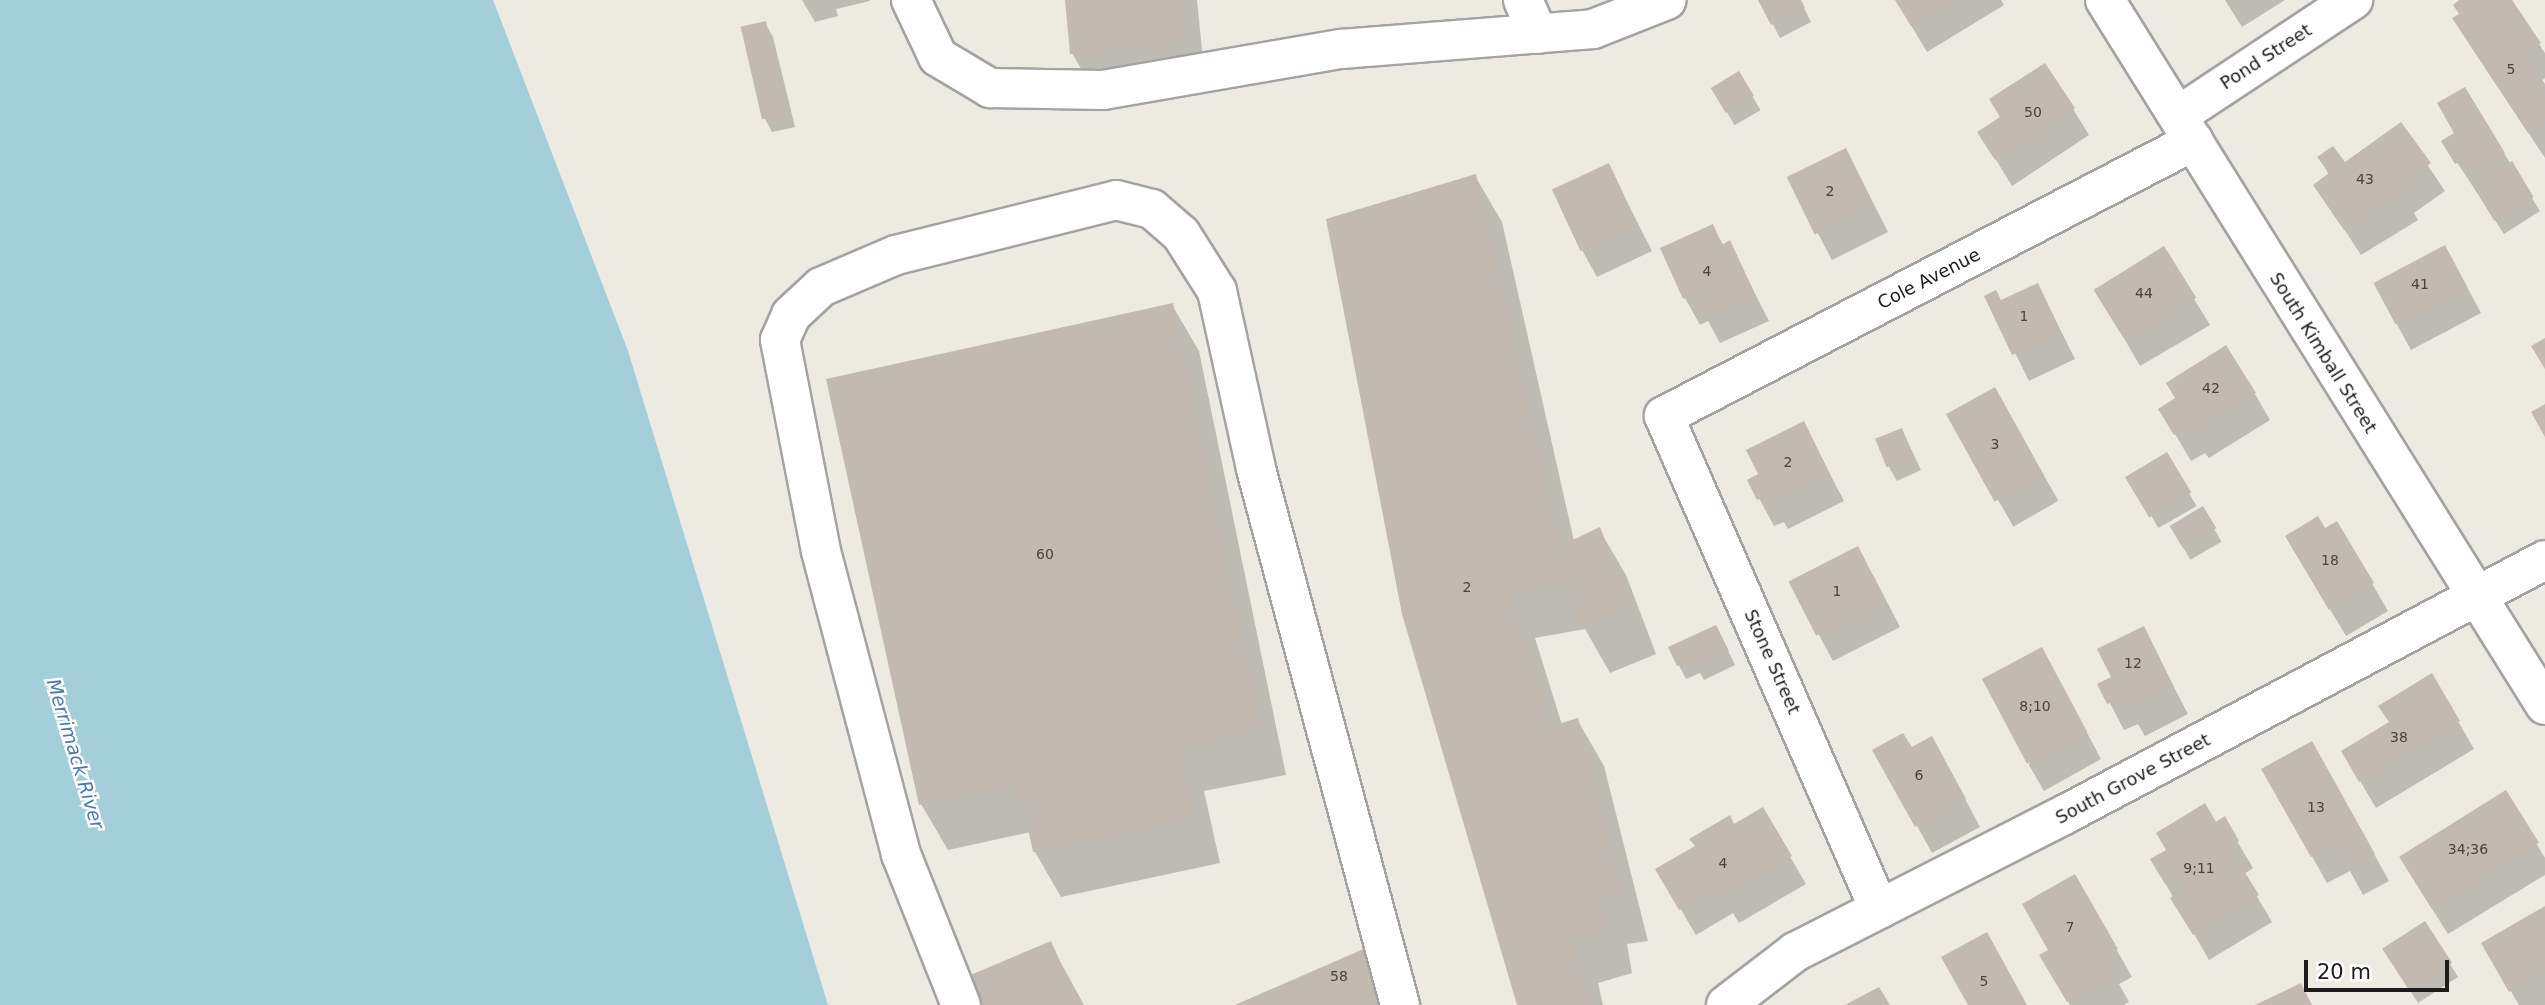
<!DOCTYPE html>
<style>
body{margin:0}
#map{position:relative;width:2545px;height:1005px;overflow:hidden;background:#edeae2;font-family:"DejaVu Sans",sans-serif}
div>[style]{position:absolute}
[style*='--x']{left:calc(var(--x)*1px);top:calc(var(--y)*1px);width:calc(var(--w)*1px);rotate:calc(var(--a)*1deg)}
.water>*{inset:0;background:#a3ceda}
.shadow>*{inset:0;background:#0003;transform-origin:0 0}
.building>*{inset:0;background:#c2b9b1;transform-origin:0 0}
.roads{filter:drop-shadow(2px 0 #a3a3a3) drop-shadow(-2px 0 #a3a3a3) drop-shadow(0 2px #a3a3a3) drop-shadow(0 -2px #a3a3a3)}
.minor>*{height:38px;margin:-19px;padding:0 19px;transform-origin:19px;border-radius:19px;background:#fff}
span{translate:-50% -50%;white-space:nowrap;text-align:center;line-height:1.15;-webkit-text-stroke:5px #fff;paint-order:stroke}
.number-label{font-size:14px;color:#464341}
.number-label span{-webkit-text-stroke-width:0}
.street-label{font-size:18px;color:#1c1c1c}
.water-label{font-size:19px;color:#4b7aa9;font-style:italic}
.scale{position:absolute;left:2304px;top:960px;width:145px;height:32px;box-sizing:border-box;border:4px solid #1c1c1c;border-top:0;padding-left:9px;font-size:21px;line-height:24px;white-space:nowrap;color:#1c1c1c;-webkit-text-stroke:5px #fff;paint-order:stroke}
</style>
<div id="map">
<div class="water">
<div style="clip-path:polygon(0 0,493px 0,628px 351px,828px 1005px,0 1005px)"></div>
</div>
<div class="shadow">
<div style="clip-path:polygon(802px 0,870px 0,870px 1px,836px 9px,838px 16px,815px 22px)"></div>
<div style="clip-path:polygon(1067px 0,1197px 0,1205px 80px,1094px 91px,1072px 53px)"></div>
<div style="clip-path:polygon(1760px 0,1800px 0,1811px 22px,1780px 38px)"></div>
<div style="clip-path:polygon(1896px 0,2001px 0,2004px 5px,1927px 52px)"></div>
<div style="clip-path:polygon(2225px 0,2285px 0,2242px 27px)"></div>
<div style="clip-path:polygon(2463px 0,2510px 0,2545px 53px,2545px 78px,2541px 81px,2545px 87px,2545px 158px,2470px 45px,2461px 15px)"></div>
<div style="clip-path:polygon(765px 23px,773px 37px,795px 127px,772px 132px,765px 119px,743px 29px)"></div>
<div style="left:1739px;top:73px;width:43px;height:30px;rotate:60deg"></div>
<div style="clip-path:polygon(2464px 89px,2540px 211px,2504px 234px,2443px 141px,2456px 133px)"></div>
<div style="clip-path:polygon(2073px 109px,2089px 135px,2012px 186px,1979px 132px,2002px 118px)"></div>
<div style="clip-path:polygon(2400px 124px,2445px 191px,2414px 213px,2418px 220px,2361px 255px,2315px 185px,2329px 175px,2320px 158px,2345px 165px)"></div>
<div style="clip-path:polygon(1608px 165px,1652px 251px,1597px 277px,1582px 250px)"></div>
<div style="clip-path:polygon(1475px 176px,1502px 222px,1574px 541px,1599px 529px,1626px 575px,1656px 654px,1610px 673px,1585px 629px,1535px 638px,1562px 725px,1578px 721px,1604px 766px,1648px 941px,1627px 944px,1632px 973px,1598px 983px,1603px 1005px,1519px 1005px)"></div>
<div style="clip-path:polygon(1860px 177px,1888px 232px,1832px 260px,1789px 179px)"></div>
<div style="clip-path:polygon(1712px 226px,1724px 246px,1729px 243px,1769px 321px,1720px 343px,1708px 321px,1700px 325px,1685px 298px)"></div>
<div style="clip-path:polygon(2460px 274px,2481px 313px,2411px 350px,2375px 284px)"></div>
<div style="clip-path:polygon(2038px 285px,2075px 359px,2029px 381px,1987px 297px,2001px 302px)"></div>
<div style="clip-path:polygon(2095px 288px,2194px 299px,2210px 325px,2140px 366px)"></div>
<div style="clip-path:polygon(1172px 305px,1199px 351px,1286px 775px,1204px 791px,1220px 863px,1061px 897px,1035px 852px,1031px 832px,948px 850px,921px 804px)"></div>
<div style="left:1994px;top:389px;width:129px;height:52px;rotate:60deg"></div>
<div style="clip-path:polygon(2255px 394px,2270px 420px,2209px 458px,2205px 453px,2191px 461px,2160px 409px)"></div>
<div style="clip-path:polygon(1804px 424px,1844px 501px,1788px 529px,1784px 522px,1774px 526px,1749px 480px,1761px 475px)"></div>
<div style="clip-path:polygon(1902px 430px,1921px 470px,1897px 481px,1889px 467px)"></div>
<div style="left:2167px;top:455px;width:59px;height:44px;rotate:60deg"></div>
<div style="left:2202px;top:508px;width:39px;height:36px;rotate:60deg"></div>
<div style="clip-path:polygon(2337px 523px,2388px 611px,2346px 636px,2287px 537px,2324px 531px)"></div>
<div style="clip-path:polygon(1873px 575px,1900px 627px,1833px 661px,1791px 583px)"></div>
<div style="clip-path:polygon(2143px 628px,2188px 714px,2145px 736px,2138px 724px,2124px 730px,2100px 684px,2113px 678px)"></div>
<div style="clip-path:polygon(1723px 640px,1735px 665px,1704px 680px,1700px 673px,1686px 679px,1670px 648px)"></div>
<div style="clip-path:polygon(2057px 676px,2101px 759px,2044px 791px,2029px 765px)"></div>
<div style="clip-path:polygon(2432px 676px,2474px 749px,2376px 808px,2343px 752px,2391px 723px)"></div>
<div style="clip-path:polygon(1875px 750px,1947px 765px,1980px 827px,1932px 853px)"></div>
<div style="clip-path:polygon(2263px 769px,2327px 769px,2389px 881px,2363px 895px,2350px 871px,2327px 883px)"></div>
<div style="clip-path:polygon(2506px 792px,2545px 858px,2545px 875px,2448px 934px,2415px 882px)"></div>
<div style="clip-path:polygon(1762px 809px,1806px 884px,1739px 923px,1733px 913px,1696px 935px,1657px 870px)"></div>
<div style="clip-path:polygon(2224px 819px,2253px 868px,2244px 874px,2272px 922px,2209px 960px,2152px 860px)"></div>
<div style="clip-path:polygon(2075px 876px,2132px 977px,2119px 984px,2129px 1002px,2124px 1005px,2070px 1005px,2041px 956px,2051px 950px)"></div>
<div style="clip-path:polygon(2545px 908px,2545px 1005px,2519px 1005px,2483px 944px)"></div>
<div style="clip-path:polygon(1050px 943px,1084px 1005px,983px 1005px)"></div>
<div style="clip-path:polygon(2392px 962px,2450px 964px,2458px 977px,2418px 1003px)"></div>
</div>
<div class="building">
<div style="clip-path:polygon(1065px 0,1181px 0,1185px 42px,1070px 54px)"></div>
<div style="clip-path:polygon(1758px 0,1801px 0,1805px 8px,1771px 25px)"></div>
<div style="clip-path:polygon(1895px 0,1953px 0,1911px 26px)"></div>
<div style="clip-path:polygon(2459px 0,2512px 0,2541px 43px,2525px 54px,2545px 84px,2545px 122px,2528px 133px,2452px 18px,2459px 14px,2453px 5px)"></div>
<div style="left:766px;top:21px;width:95px;height:26px;rotate:77deg"></div>
<div style="clip-path:polygon(2045px 63px,2075px 108px,1995px 160px,1977px 132px,2000px 117px,1989px 99px)"></div>
<div style="left:1739px;top:71px;width:29px;height:33px;rotate:59deg"></div>
<div style="clip-path:polygon(2465px 87px,2505px 153px,2470px 174px,2461px 161px,2455px 164px,2441px 141px,2454px 133px,2437px 103px)"></div>
<div style="clip-path:polygon(2401px 122px,2431px 163px,2400px 186px,2404px 192px,2344px 230px,2313px 185px,2329px 173px,2317px 157px,2333px 146px,2345px 162px)"></div>
<div style="left:1846px;top:148px;width:64px;height:66px;rotate:64deg"></div>
<div style="left:2512px;top:161px;width:42px;height:46px;rotate:59deg"></div>
<div style="left:1609px;top:163px;width:68px;height:63px;rotate:65deg"></div>
<div style="clip-path:polygon(1476px 174px,1560px 546px,1600px 527px,1631px 608px,1582px 628px,1564px 583px,1510px 592px,1552px 726px,1578px 718px,1623px 895px,1601px 898px,1607px 927px,1572px 937px,1590px 1005px,1517px 1005px,1402px 614px,1326px 219px)"></div>
<div style="clip-path:polygon(1713px 224px,1722px 245px,1730px 240px,1755px 294px,1704px 317px,1692px 295px,1683px 299px,1660px 248px)"></div>
<div style="left:2445px;top:245px;width:47px;height:81px;rotate:62deg"></div>
<div style="left:2164px;top:246px;width:61px;height:83px;rotate:58deg"></div>
<div style="clip-path:polygon(2038px 283px,2061px 332px,2012px 355px,1984px 296px,1996px 290px,2001px 300px)"></div>
<div style="clip-path:polygon(1173px 303px,1261px 729px,1179px 746px,1195px 817px,1033px 852px,1018px 783px,919px 805px,826px 379px)"></div>
<div style="clip-path:polygon(2545px 338px,2545px 369px,2531px 346px)"></div>
<div style="clip-path:polygon(2226px 345px,2256px 393px,2192px 433px,2189px 427px,2174px 435px,2158px 409px,2175px 398px,2166px 383px)"></div>
<div style="left:1995px;top:387px;width:100px;height:56px;rotate:61deg"></div>
<div style="clip-path:polygon(2545px 404px,2545px 437px,2531px 412px)"></div>
<div style="clip-path:polygon(1804px 421px,1830px 474px,1771px 503px,1768px 496px,1757px 500px,1747px 480px,1758px 474px,1746px 450px)"></div>
<div style="left:1902px;top:428px;width:31px;height:29px;rotate:68deg"></div>
<div style="left:2167px;top:452px;width:47px;height:49px;rotate:59deg"></div>
<div style="left:2203px;top:506px;width:26px;height:39px;rotate:59deg"></div>
<div style="clip-path:polygon(2318px 516px,2325px 528px,2337px 521px,2374px 583px,2329px 610px,2285px 536px)"></div>
<div style="left:1858px;top:546px;width:61px;height:78px;rotate:63deg"></div>
<div style="clip-path:polygon(1716px 625px,1729px 651px,1694px 667px,1691px 660px,1677px 666px,1668px 647px)"></div>
<div style="clip-path:polygon(2144px 626px,2174px 687px,2128px 710px,2122px 697px,2107px 704px,2097px 684px,2111px 677px,2097px 649px)"></div>
<div style="left:2042px;top:647px;width:96px;height:68px;rotate:62deg"></div>
<div style="clip-path:polygon(2432px 673px,2460px 721px,2359px 782px,2341px 751px,2389px 722px,2378px 706px)"></div>
<div style="clip-path:polygon(1903px 733px,1912px 747px,1932px 736px,1966px 799px,1915px 827px,1872px 750px)"></div>
<div style="clip-path:polygon(2312px 741px,2375px 854px,2346px 869px,2334px 845px,2311px 857px,2261px 769px)"></div>
<div style="left:2506px;top:790px;width:62px;height:126px;rotate:58deg"></div>
<div style="clip-path:polygon(2205px 803px,2216px 822px,2225px 816px,2239px 841px,2229px 847px,2259px 895px,2193px 935px,2170px 898px,2185px 888px,2178px 877px,2165px 884px,2150px 859px,2166px 850px,2156px 833px)"></div>
<div style="clip-path:polygon(1763px 807px,1792px 856px,1722px 898px,1717px 888px,1679px 910px,1655px 869px,1695px 846px,1689px 839px,1730px 815px,1734px 824px)"></div>
<div style="clip-path:polygon(2075px 874px,2118px 949px,2105px 957px,2115px 975px,2067px 1002px,2039px 955px,2048px 950px,2022px 904px)"></div>
<div style="clip-path:polygon(2545px 906px,2545px 964px,2535px 969px,2539px 975px,2509px 992px,2481px 943px)"></div>
<div style="left:2425px;top:921px;width:50px;height:51px;rotate:57deg"></div>
<div style="clip-path:polygon(1987px 932px,2027px 1005px,1968px 1005px,1941px 957px)"></div>
<div style="clip-path:polygon(1051px 941px,1079px 1005px,981px 1005px,968px 976px)"></div>
<div style="clip-path:polygon(1368px 947px,1384px 1005px,1235px 1005px)"></div>
<div style="clip-path:polygon(2301px 983px,2312px 1005px,2255px 1005px)"></div>
<div style="clip-path:polygon(1879px 987px,1890px 1005px,1845px 1005px)"></div>
</div>
<div class="roads">
<div class="minor">
<div style="--x:911;--y:0;--w:63;--a:64.7"></div>
<div style="--x:938;--y:57;--w:61;--a:30.8"></div>
<div style="--x:990;--y:88;--w:113;--a:1"></div>
<div style="--x:1103;--y:90;--w:242;--a:-9.8"></div>
<div style="--x:1341;--y:49;--w:253;--a:-4.5"></div>
<div style="--x:1593;--y:29;--w:79;--a:-21.4"></div>
<div style="--x:1523;--y:0;--w:37;--a:66"></div>
<div style="--x:2105;--y:0;--w:831;--a:58.03"></div>
<div style="--x:2179;--y:115;--w:209;--a:-33.5"></div>
<div style="--x:1879;--y:909;--w:538;--a:-113.56"></div>
<div style="--x:1664;--y:416;--w:597;--a:-27.42"></div>
<div style="--x:961;--y:1005;--w:162;--a:-111.7"></div>
<div style="--x:901;--y:854;--w:313;--a:-104.8"></div>
<div style="--x:821;--y:551;--w:215;--a:-101"></div>
<div style="--x:780;--y:340;--w:27;--a:-66"></div>
<div style="--x:791;--y:315;--w:41;--a:-43"></div>
<div style="--x:821;--y:287;--w:82;--a:-23.1"></div>
<div style="--x:896;--y:255;--w:227;--a:-14"></div>
<div style="--x:1116;--y:200;--w:37;--a:14"></div>
<div style="--x:1152;--y:209;--w:38;--a:41"></div>
<div style="--x:1181;--y:234;--w:67;--a:57.7"></div>
<div style="--x:1217;--y:291;--w:182;--a:77.6"></div>
<div style="--x:1256;--y:469;--w:555;--a:74.96"></div>
<div style="--x:1726;--y:1005;--w:87;--a:-37.5"></div>
<div style="--x:1795;--y:952;--w:302;--a:-27"></div>
<div style="--x:2064;--y:815;--w:544;--a:-27.93"></div>
</div>
</div>
<div class="number-label">
<span style="left:2511px;top:69px">5</span>
<span style="left:2033px;top:112px">50</span>
<span style="left:2365px;top:179px">43</span>
<span style="left:1830px;top:191px">2</span>
<span style="left:1707px;top:271px">4</span>
<span style="left:2420px;top:284px">41</span>
<span style="left:2144px;top:293px">44</span>
<span style="left:2024px;top:316px">1</span>
<span style="left:2211px;top:388px">42</span>
<span style="left:1995px;top:444px">3</span>
<span style="left:1788px;top:462px">2</span>
<span style="left:1045px;top:554px">60</span>
<span style="left:2330px;top:560px">18</span>
<span style="left:1467px;top:587px">2</span>
<span style="left:1837px;top:591px">1</span>
<span style="left:2133px;top:663px">12</span>
<span style="left:2035px;top:706px">8;10</span>
<span style="left:2399px;top:737px">38</span>
<span style="left:1919px;top:775px">6</span>
<span style="left:2316px;top:807px">13</span>
<span style="left:2468px;top:849px">34;36</span>
<span style="left:1723px;top:863px">4</span>
<span style="left:2199px;top:868px">9;11</span>
<span style="left:2070px;top:927px">7</span>
<span style="left:1339px;top:976px">58</span>
<span style="left:1984px;top:981px">5</span>
</div>
<div class="street-label">
<span style="left:2266px;top:57px;rotate:-33deg">Pond Street</span>
<span style="left:1929px;top:279px;rotate:-27deg">Cole Avenue</span>
<span style="left:2323px;top:353px;rotate:58deg">South Kimball Street</span>
<span style="left:1772px;top:662px;rotate:66deg">Stone Street</span>
<span style="left:2133px;top:779px;rotate:-28deg">South Grove Street</span>
</div>
<div class="water-label">
<span style="left:75px;top:754px;rotate:73deg">Merrimack River</span>
</div>
<div class="scale">20 m</div>
</div>
